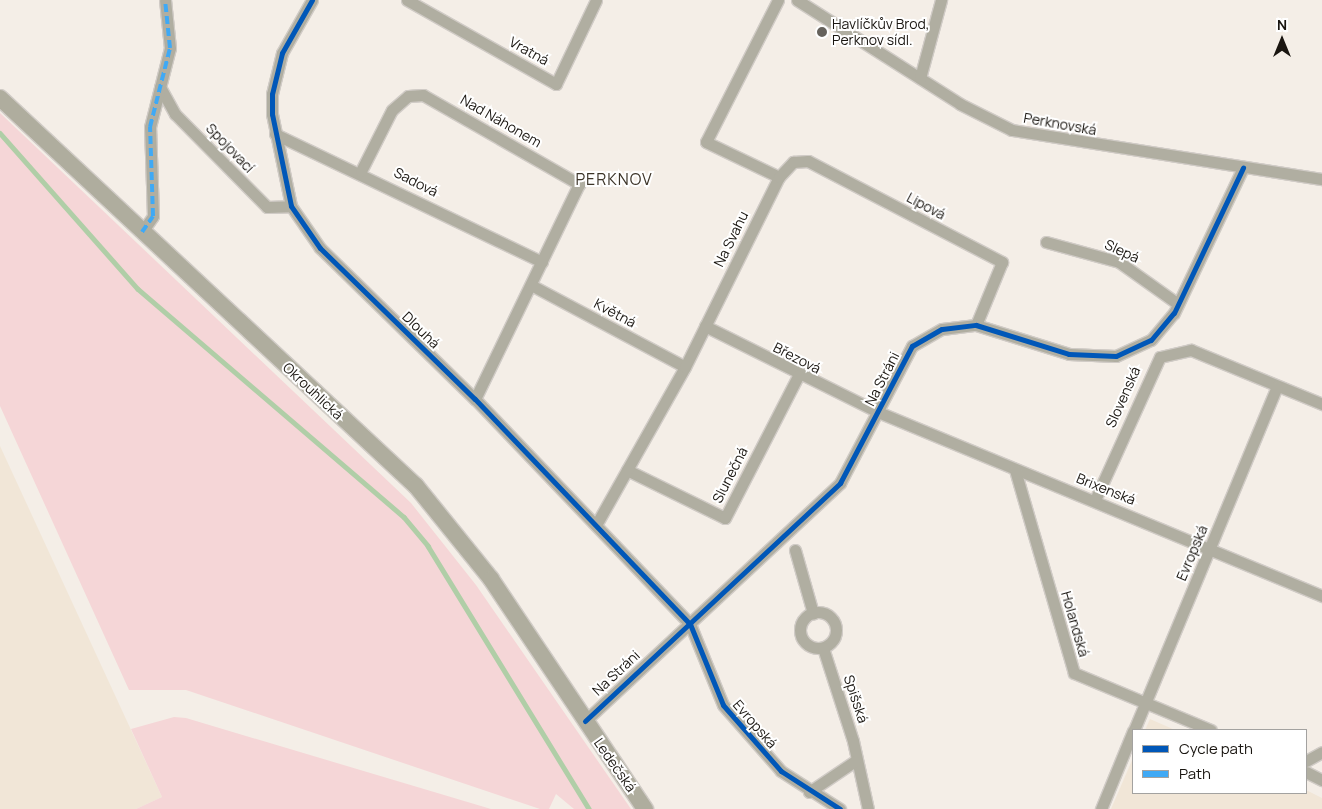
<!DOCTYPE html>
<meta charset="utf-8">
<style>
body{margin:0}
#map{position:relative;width:1322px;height:809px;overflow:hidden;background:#f4eee7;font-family:Manrope,sans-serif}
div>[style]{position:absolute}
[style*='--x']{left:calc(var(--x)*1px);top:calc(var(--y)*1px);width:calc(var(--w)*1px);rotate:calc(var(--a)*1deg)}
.built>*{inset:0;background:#f1e6d7}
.green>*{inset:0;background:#f5d6d7}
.stream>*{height:4.5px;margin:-2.25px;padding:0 2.25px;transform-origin:2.25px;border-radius:2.25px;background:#b0cea7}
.roads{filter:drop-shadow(1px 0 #d0cbc6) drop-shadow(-1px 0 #d0cbc6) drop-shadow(0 1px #d0cbc6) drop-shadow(0 -1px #d0cbc6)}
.minor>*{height:11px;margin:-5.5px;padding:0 5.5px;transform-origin:5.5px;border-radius:5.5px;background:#b0aea1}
.minor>.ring{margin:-5.5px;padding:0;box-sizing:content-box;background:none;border:11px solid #b0aea1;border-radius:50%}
.secondary>*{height:16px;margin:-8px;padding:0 8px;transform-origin:8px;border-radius:8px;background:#afad9e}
.quiet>*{height:4px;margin-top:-2px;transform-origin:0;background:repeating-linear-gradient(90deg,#3fa9f5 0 8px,transparent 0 12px)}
.cycleway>*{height:5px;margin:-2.5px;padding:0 2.5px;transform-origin:2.5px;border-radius:2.5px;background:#0057b8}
.dots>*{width:14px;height:14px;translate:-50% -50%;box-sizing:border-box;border:2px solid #fff;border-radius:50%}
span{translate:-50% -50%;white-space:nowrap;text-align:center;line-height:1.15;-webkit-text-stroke:4px #fff;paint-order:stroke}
.poi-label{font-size:14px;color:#1a1611}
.left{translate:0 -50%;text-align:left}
.street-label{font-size:14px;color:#1a1611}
.quarter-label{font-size:16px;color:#3c3428;letter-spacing:1px}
.legend{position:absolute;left:1132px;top:729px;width:175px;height:65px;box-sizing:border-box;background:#fff;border:1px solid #a3a2a0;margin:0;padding:6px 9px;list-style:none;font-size:15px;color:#1a1611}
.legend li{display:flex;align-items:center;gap:10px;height:25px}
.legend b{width:25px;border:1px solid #a3a2a0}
.north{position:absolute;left:1257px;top:15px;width:50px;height:50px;-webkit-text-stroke:4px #fff;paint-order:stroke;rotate:0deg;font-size:14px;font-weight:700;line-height:20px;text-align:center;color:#1a1611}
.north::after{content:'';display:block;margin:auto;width:18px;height:22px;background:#1a1611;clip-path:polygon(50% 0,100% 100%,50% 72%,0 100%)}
</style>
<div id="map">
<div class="built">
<div style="clip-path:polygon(0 446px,162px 797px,136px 809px,0 809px)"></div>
<div style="clip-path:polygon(1150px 719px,1175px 730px,1145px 730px)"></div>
<div style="clip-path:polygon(1133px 758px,1133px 793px,1306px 790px,1322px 798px,1322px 809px,1111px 809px)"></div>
</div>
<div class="green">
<div style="clip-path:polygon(0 113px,411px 503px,476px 585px,631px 809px,574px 809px,556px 794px,549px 809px,540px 809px,186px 690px,129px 690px,0 406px)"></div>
<div style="clip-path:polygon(174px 717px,186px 718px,491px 809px,136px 809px,162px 797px,131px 729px)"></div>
</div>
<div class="stream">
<div style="--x:0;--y:133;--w:208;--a:48.5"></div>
<div style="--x:138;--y:289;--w:350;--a:40.6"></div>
<div style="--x:404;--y:517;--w:38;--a:50"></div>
<div style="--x:428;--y:546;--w:308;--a:58.5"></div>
</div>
<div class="roads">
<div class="minor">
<div style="--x:312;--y:0;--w:61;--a:119.5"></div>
<div style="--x:282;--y:53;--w:42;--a:103.7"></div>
<div style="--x:272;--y:94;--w:20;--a:90"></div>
<div style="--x:272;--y:114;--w:94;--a:78.3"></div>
<div style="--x:291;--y:206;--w:51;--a:55.4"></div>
<div style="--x:320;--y:248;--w:216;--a:44.3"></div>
<div style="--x:475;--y:399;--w:311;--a:46.3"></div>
<div style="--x:690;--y:624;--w:87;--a:67.8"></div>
<div style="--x:723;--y:705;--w:88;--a:48.7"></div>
<div style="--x:781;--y:771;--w:70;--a:32.8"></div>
<div style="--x:407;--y:0;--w:171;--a:29.4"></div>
<div style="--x:556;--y:84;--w:93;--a:-64.5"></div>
<div style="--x:778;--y:0;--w:159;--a:116.9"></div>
<div style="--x:706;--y:142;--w:81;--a:25.6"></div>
<div style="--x:797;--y:0;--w:193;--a:32.5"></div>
<div style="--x:960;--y:104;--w:58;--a:26.6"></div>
<div style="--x:1012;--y:130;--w:314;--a:9"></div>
<div style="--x:920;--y:78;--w:81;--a:-74.9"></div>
<div style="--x:160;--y:87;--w:31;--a:61"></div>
<div style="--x:175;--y:114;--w:131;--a:45.3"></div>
<div style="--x:267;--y:207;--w:24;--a:-2"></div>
<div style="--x:275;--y:134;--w:296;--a:25.6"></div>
<div style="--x:361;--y:171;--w:68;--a:-63.1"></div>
<div style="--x:392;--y:110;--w:21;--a:-41"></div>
<div style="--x:408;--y:96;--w:15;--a:-4"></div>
<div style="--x:423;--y:95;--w:180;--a:29.7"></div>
<div style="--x:579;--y:184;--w:239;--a:115.8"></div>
<div style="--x:142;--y:232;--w:19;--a:-55"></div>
<div style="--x:153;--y:216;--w:89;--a:-91.9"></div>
<div style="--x:150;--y:127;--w:81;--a:-75.8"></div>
<div style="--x:170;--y:48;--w:48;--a:-95.9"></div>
<div style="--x:1046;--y:242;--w:76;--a:15.3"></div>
<div style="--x:1119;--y:262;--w:72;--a:35.4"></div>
<div style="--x:531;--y:285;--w:174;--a:28"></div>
<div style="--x:705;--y:326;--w:193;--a:26.4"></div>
<div style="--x:878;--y:412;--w:481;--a:22.5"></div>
<div style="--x:627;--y:470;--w:109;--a:26.1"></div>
<div style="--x:725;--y:518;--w:160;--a:-62.8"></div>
<div style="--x:1015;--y:470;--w:211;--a:73.8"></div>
<div style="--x:1074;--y:673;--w:148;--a:22.6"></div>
<div style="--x:1095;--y:500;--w:157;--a:-65.6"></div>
<div style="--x:1160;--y:357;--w:32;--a:-13"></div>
<div style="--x:1191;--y:350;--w:142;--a:22.4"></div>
<div style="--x:596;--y:525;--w:181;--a:-60.6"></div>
<div style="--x:685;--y:367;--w:212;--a:-63.7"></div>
<div style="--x:779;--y:177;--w:21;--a:-47"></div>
<div style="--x:793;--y:162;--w:15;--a:-4"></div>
<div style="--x:808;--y:161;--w:219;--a:27.5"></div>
<div style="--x:1002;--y:262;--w:68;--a:112.4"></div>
<div style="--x:795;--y:550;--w:66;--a:74.1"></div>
<div class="ring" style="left:800px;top:612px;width:25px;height:25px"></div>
<div style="--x:823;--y:648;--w:98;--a:72.1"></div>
<div style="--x:853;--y:741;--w:70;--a:77.6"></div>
<div style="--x:585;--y:721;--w:349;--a:-43"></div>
<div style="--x:840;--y:483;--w:155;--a:-62.3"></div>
<div style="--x:912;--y:346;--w:34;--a:-30"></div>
<div style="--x:942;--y:329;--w:34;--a:-7"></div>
<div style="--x:976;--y:325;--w:97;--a:17.3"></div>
<div style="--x:1069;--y:354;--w:47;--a:2.4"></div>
<div style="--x:1116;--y:356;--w:38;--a:-25"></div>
<div style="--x:1151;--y:340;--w:35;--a:-50"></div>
<div style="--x:1174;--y:313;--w:161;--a:-64.6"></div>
<div style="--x:1134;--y:730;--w:372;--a:-67.4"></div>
<div style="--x:1306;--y:761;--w:18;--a:-29"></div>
<div style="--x:1306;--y:772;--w:18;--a:27"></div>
<div style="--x:809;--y:792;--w:55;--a:-34"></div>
<div style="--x:1101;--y:809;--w:84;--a:-67.7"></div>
</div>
<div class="secondary">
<div style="--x:0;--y:98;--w:569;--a:43.01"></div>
<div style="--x:416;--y:486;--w:119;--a:51.1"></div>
<div style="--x:491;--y:579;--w:277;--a:56.2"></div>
</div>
</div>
<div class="quiet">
<div style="--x:142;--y:232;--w:19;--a:-55"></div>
<div style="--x:153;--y:216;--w:89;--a:-91.9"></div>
<div style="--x:150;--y:127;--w:81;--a:-75.8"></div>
<div style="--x:170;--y:48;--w:48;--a:-95.9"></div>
</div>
<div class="cycleway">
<div style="--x:312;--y:0;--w:61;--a:119.5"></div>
<div style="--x:282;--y:53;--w:42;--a:103.7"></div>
<div style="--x:272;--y:94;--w:20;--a:90"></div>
<div style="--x:272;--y:114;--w:94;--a:78.3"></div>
<div style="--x:291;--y:206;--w:51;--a:55.4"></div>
<div style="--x:320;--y:248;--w:216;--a:44.3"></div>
<div style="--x:475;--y:399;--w:311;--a:46.3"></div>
<div style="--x:690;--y:624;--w:87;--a:67.8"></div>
<div style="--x:723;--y:705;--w:88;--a:48.7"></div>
<div style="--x:781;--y:771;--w:70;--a:32.8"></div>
<div style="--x:585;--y:721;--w:349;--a:-43"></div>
<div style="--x:840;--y:483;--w:155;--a:-62.3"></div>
<div style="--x:912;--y:346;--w:34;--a:-30"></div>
<div style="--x:942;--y:329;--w:34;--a:-7"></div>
<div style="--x:976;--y:325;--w:97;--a:17.3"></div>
<div style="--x:1069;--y:354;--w:47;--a:2.4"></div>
<div style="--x:1116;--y:356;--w:38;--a:-25"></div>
<div style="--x:1151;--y:340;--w:35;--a:-50"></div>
<div style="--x:1174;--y:313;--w:161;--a:-64.6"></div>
</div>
<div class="dots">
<div style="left:822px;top:32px;background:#66625c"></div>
</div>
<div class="poi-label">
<span class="left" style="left:832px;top:32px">Havlíčkův Brod,<br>Perknov sídl.</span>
</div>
<div class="street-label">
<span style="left:529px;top:51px;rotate:29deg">Vratná</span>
<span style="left:501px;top:121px;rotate:30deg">Nad Náhonem</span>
<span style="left:1060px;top:124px;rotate:10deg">Perknovská</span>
<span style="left:230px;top:148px;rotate:46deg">Spojovací</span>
<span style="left:416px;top:182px;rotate:27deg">Sadová</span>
<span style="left:926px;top:206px;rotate:28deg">Lipová</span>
<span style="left:731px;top:239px;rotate:-64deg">Na Svahu</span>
<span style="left:1122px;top:251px;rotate:25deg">Slepá</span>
<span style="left:615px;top:313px;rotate:28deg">Květná</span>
<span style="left:421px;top:330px;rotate:44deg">Dlouhá</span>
<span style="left:797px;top:358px;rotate:27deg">Březová</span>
<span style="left:882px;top:379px;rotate:-63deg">Na Stráni</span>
<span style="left:313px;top:391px;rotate:43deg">Okrouhlická</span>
<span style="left:1123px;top:397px;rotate:-66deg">Slovenská</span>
<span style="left:730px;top:475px;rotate:-63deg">Slunečná</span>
<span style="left:1106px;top:489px;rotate:22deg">Brixenská</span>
<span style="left:1192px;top:553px;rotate:-67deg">Evropská</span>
<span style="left:1075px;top:624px;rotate:74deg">Holandská</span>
<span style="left:616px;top:673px;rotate:-43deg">Na Stráni</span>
<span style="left:856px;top:699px;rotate:72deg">Spišská</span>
<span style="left:755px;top:724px;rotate:49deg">Evropská</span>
<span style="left:615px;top:765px;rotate:55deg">Ledečská</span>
</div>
<div class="quarter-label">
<span style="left:614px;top:179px">PERKNOV</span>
</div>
<ul class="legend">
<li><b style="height:6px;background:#0057b8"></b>Cycle path</li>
<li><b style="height:6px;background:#3fa9f5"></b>Path</li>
</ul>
<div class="north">N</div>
</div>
